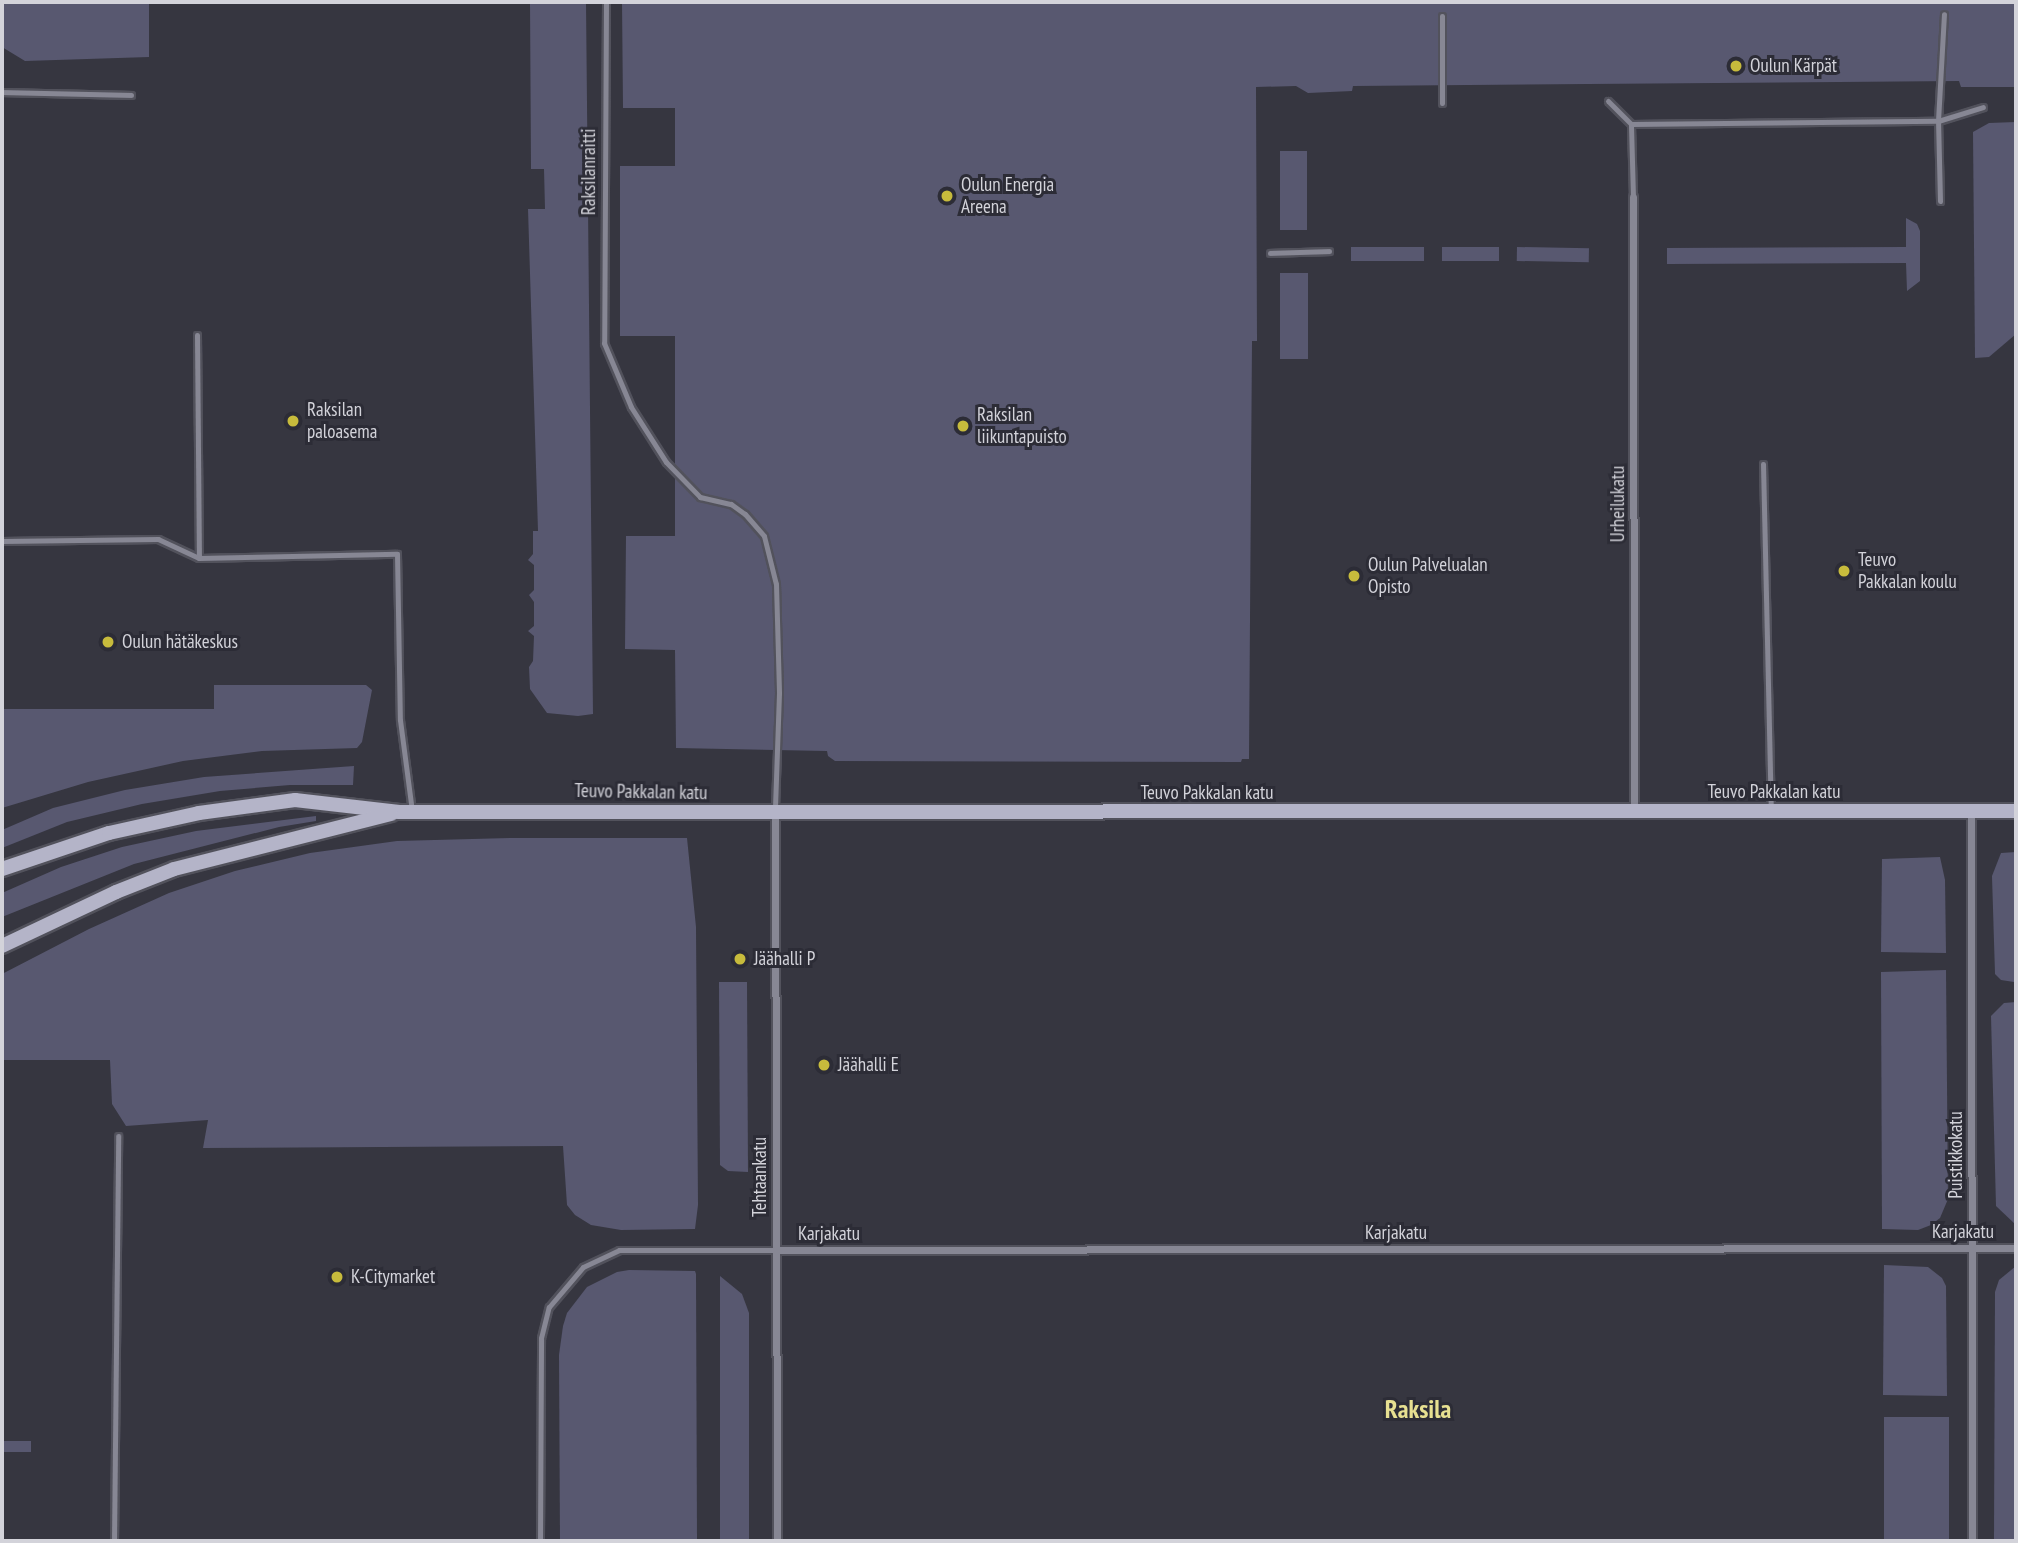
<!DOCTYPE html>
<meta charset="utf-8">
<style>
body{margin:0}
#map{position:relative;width:2018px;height:1543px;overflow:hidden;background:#363640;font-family:"PT Sans Narrow",sans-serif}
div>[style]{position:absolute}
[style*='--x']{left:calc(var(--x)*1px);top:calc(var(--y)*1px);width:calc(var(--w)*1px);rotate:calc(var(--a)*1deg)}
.green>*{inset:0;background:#585870;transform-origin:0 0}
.roads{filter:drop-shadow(2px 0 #52525c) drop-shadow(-2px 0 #52525c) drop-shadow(0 2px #52525c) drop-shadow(0 -2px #52525c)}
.lane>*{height:5px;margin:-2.5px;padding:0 2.5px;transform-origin:2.5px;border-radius:2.5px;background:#878794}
.street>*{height:7px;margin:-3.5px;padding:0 3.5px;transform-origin:3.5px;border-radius:3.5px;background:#878794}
.secondary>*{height:14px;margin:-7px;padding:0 7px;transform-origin:7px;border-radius:7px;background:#b4b4c8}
.dots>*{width:19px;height:19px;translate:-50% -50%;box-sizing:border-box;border:4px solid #2c2c36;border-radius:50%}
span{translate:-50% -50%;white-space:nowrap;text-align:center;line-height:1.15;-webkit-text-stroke:6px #2c2c36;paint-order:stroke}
.poi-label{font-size:19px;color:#d3d3da}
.left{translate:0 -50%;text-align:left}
.street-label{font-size:19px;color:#d3d3da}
.district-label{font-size:26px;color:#e7e091;font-weight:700}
.frame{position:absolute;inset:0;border:4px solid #d3d3da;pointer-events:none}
</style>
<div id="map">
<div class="green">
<div style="clip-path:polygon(2px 2px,309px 2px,149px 3px,149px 57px,25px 61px,2px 47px)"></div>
<div style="clip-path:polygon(530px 2px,586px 2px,593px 714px,578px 716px,547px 713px,530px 689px,529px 667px,533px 661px,534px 636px,528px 631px,534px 626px,534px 602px,529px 595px,534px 590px,534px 565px,528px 560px,533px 554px,533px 531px,538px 531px,528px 209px,545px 209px,544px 169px,531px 169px)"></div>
<div style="clip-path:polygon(622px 2px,2016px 2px,2016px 87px,1961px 87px,1959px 81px,1353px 86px,1352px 91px,1308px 93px,1296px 86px,1256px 87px,1257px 341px,1252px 341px,1249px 759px,1242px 759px,1241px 762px,835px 761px,828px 756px,827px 751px,676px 748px,675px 650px,625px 649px,626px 536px,675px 536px,675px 336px,620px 336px,620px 166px,675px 166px,675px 108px,623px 108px)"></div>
<div style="clip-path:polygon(2016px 122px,2016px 334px,1989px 357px,1975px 358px,1973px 132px,1989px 123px)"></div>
<div style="left:1280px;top:151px;width:27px;height:79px"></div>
<div style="clip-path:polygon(1906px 218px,1917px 224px,1920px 231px,1920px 281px,1907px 291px,1906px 263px,1667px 264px,1667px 248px,1906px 247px)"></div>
<div style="left:1351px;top:247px;width:73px;height:14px"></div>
<div style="left:1442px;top:247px;width:57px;height:14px"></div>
<div style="left:1517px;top:247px;width:72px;height:14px;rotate:1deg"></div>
<div style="left:1280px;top:273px;width:28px;height:86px"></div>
<div style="clip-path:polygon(214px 685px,366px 685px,372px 690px,362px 742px,357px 748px,262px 751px,183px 761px,88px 782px,2px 808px,2px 709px,214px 709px)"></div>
<div style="clip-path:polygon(354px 766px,353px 785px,290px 785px,220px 791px,142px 804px,67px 822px,2px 848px,2px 830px,53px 808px,125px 790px,204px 777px)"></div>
<div style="clip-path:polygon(316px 816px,316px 821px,279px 827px,134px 864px,2px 917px,2px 893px,61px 867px,122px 847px,196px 831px)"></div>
<div style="clip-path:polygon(511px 838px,687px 838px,696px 927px,698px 1205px,695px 1229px,621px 1230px,591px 1225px,575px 1215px,567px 1205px,563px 1146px,203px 1148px,208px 1120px,126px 1126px,112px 1104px,110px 1060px,2px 1060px,2px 974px,89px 929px,169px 893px,235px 871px,310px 853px,397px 841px)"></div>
<div style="clip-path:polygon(2016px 852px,2016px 982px,2014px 982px,2001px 980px,1995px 974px,1992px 876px,2001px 853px)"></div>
<div style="clip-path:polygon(1940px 857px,1945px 880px,1946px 953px,1881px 952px,1882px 859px)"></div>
<div style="clip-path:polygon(1946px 970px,1948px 1199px,1940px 1218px,1931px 1225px,1918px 1230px,1882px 1229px,1881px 972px)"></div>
<div style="clip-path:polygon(719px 982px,747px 982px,748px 1172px,728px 1171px,720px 1165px)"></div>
<div style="clip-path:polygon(2016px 1002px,2016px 1225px,1996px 1206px,1991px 1016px,2004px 1003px)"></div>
<div style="clip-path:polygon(1884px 1265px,1928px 1267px,1942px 1278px,1946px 1286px,1947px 1396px,1883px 1395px)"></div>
<div style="clip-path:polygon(2016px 1266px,2016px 1541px,1994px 1541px,1995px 1292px,1999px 1280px)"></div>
<div style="clip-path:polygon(629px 1270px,695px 1271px,696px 1274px,697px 1541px,560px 1541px,559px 1355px,563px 1326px,567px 1313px,587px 1287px,617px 1272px)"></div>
<div style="clip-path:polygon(720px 1276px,742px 1294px,749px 1313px,749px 1541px,720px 1541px)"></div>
<div style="left:1884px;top:1417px;width:65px;height:124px"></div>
<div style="left:2px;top:1441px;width:29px;height:11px"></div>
</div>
<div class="roads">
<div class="lane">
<div style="--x:606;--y:2;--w:341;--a:90.3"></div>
<div style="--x:604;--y:343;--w:69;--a:67.1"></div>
<div style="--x:631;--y:407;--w:65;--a:57.5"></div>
<div style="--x:666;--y:462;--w:49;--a:45.8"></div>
<div style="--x:700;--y:497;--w:32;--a:13"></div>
<div style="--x:731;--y:504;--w:17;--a:36"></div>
<div style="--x:745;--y:514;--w:29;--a:49"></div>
<div style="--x:764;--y:536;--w:49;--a:76"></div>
<div style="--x:776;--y:584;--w:109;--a:88.4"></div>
<div style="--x:779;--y:693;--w:117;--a:92"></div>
<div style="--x:1442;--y:16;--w:87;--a:90"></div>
<div style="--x:2;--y:92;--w:129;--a:1.3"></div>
<div style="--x:1608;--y:101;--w:33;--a:45"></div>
<div style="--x:1633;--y:197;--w:73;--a:-91.6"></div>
<div style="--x:1631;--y:124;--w:307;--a:-0.6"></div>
<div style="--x:1938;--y:121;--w:47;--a:-17.3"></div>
<div style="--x:1940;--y:201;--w:80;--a:-91.4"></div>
<div style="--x:1938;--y:121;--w:107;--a:-86.8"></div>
<div style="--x:1270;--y:253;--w:59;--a:-1.9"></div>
<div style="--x:197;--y:335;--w:223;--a:89.5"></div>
<div style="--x:1763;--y:464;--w:344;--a:88.7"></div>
<div style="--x:2;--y:541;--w:156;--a:-0.7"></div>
<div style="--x:158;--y:539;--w:45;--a:24.9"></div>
<div style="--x:199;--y:558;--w:198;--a:-1.2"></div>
<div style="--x:397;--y:554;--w:166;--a:89"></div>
<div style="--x:400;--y:720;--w:92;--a:82.5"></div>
<div style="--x:114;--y:1541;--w:405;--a:-89.4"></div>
<div style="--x:540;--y:1541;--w:203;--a:-89.7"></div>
<div style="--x:541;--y:1338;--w:32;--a:-76"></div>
<div style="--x:549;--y:1307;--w:52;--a:-49.6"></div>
<div style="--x:583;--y:1267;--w:40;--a:-25"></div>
<div style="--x:619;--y:1250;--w:157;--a:0"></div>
</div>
<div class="street">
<div style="--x:1633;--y:197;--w:614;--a:89.91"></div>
<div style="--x:1971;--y:812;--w:729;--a:89.92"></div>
<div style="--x:775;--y:814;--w:727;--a:89.84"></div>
<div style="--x:776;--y:1250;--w:1240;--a:-0.09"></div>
</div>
<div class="secondary">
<div style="--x:2;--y:869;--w:113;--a:-18.6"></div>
<div style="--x:109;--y:833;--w:92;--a:-12.5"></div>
<div style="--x:199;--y:813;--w:97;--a:-7.7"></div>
<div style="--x:295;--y:800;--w:105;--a:6.6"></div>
<div style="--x:399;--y:812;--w:1617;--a:-0.04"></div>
<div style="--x:2;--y:946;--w:126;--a:-25.3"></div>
<div style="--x:116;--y:892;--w:62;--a:-21.6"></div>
<div style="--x:174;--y:869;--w:224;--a:-14.2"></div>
</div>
</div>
<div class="dots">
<div style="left:1736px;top:66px;background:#c7bb3c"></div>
<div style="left:947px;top:196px;background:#c7bb3c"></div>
<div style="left:293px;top:421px;background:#c7bb3c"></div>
<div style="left:963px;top:426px;background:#c7bb3c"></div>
<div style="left:1844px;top:571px;background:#c7bb3c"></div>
<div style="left:1354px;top:576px;background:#c7bb3c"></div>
<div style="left:108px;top:642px;background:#c7bb3c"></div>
<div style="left:740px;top:959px;background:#c7bb3c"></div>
<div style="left:824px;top:1065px;background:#c7bb3c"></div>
<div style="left:337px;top:1277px;background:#c7bb3c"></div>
</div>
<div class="poi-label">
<span class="left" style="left:1750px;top:66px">Oulun Kärpät</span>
<span class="left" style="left:961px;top:196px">Oulun Energia<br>Areena</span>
<span class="left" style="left:307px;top:421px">Raksilan<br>paloasema</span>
<span class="left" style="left:977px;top:426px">Raksilan<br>liikuntapuisto</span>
<span class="left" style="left:1858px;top:571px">Teuvo<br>Pakkalan koulu</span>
<span class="left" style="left:1368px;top:576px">Oulun Palvelualan<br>Opisto</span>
<span class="left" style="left:122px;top:642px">Oulun hätäkeskus</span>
<span class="left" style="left:754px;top:959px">Jäähalli P</span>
<span class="left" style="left:838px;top:1065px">Jäähalli E</span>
<span class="left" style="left:351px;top:1277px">K-Citymarket</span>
</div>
<div class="street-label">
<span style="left:589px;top:172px;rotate:-90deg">Raksilanraitti</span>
<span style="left:1618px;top:504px;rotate:-90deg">Urheilukatu</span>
<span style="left:641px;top:792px;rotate:1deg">Teuvo Pakkalan katu</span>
<span style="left:1774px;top:792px">Teuvo Pakkalan katu</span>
<span style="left:1207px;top:793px">Teuvo Pakkalan katu</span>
<span style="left:1956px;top:1155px;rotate:-90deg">Puistikkokatu</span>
<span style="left:760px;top:1177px;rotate:-90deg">Tehtaankatu</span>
<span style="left:1963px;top:1232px">Karjakatu</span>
<span style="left:1396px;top:1233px">Karjakatu</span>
<span style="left:829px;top:1234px">Karjakatu</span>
</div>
<div class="district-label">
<span style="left:1418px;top:1409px">Raksila</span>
</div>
<div class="frame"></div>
</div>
